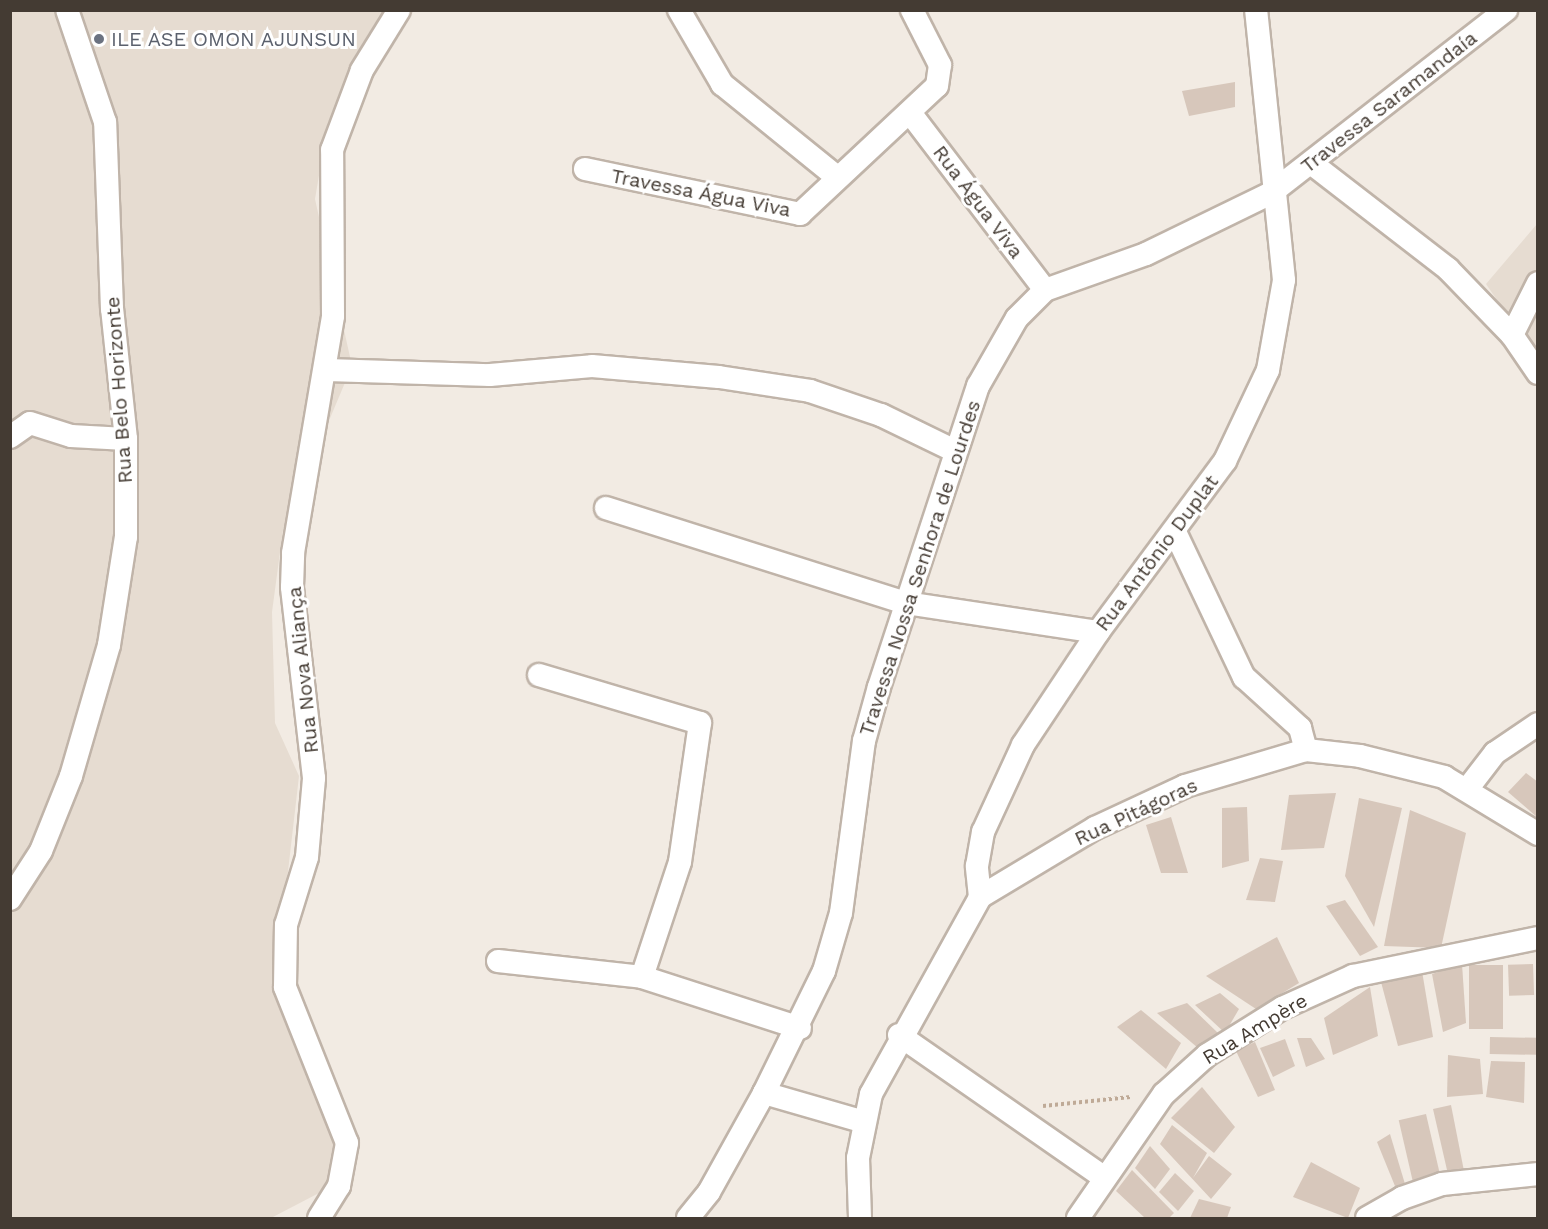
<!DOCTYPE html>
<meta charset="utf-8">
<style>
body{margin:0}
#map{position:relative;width:1548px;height:1229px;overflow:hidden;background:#f2ebe3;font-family:"Work Sans",sans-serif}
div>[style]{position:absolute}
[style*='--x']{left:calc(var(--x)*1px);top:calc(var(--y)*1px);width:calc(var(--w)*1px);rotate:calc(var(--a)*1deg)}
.residential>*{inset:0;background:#e6dcd1}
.building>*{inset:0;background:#d7c7bb;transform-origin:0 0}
.path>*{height:4px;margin-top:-2px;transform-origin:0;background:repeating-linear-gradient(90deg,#bfaa97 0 3px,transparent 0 6px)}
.roads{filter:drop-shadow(2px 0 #c0b4a9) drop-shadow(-2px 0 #c0b4a9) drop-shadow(0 2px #c0b4a9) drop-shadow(0 -2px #c0b4a9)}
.street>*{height:22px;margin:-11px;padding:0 11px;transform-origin:11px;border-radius:11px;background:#fff}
.dots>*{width:16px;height:16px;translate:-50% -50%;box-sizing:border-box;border:3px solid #fff;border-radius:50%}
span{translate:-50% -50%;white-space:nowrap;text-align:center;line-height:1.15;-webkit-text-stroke:6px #fff;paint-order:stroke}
.worship-label{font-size:20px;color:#5b616d}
.left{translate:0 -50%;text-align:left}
.street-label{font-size:20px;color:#443b33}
.frame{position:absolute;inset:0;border:12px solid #443b33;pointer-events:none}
</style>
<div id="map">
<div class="residential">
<div style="clip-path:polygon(10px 11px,402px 11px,328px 122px,315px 199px,352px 366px,283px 530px,272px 612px,275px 723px,299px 776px,281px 932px,347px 1135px,344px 1180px,271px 1218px,11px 1218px)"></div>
<div style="clip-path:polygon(1537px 224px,1537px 358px,1486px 284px)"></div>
</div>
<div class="building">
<div style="clip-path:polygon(1235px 82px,1235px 107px,1189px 116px,1182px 91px)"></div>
<div style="clip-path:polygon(1526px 773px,1538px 782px,1538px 818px,1508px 792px)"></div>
<div style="clip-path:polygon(1336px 793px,1324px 848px,1281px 850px,1289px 795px)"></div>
<div style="clip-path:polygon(1359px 798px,1402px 808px,1374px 927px,1345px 876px)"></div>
<div style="clip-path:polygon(1247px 807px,1249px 861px,1222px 868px,1222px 808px)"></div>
<div style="clip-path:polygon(1410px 810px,1466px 833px,1441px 948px,1384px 946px)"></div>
<div style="clip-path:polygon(1171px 817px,1188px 873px,1161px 873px,1146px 825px)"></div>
<div style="clip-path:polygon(1260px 858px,1283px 861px,1275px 902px,1246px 900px)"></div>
<div style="clip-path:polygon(1345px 900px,1378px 947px,1360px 956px,1326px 906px)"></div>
<div style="clip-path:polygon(1277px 937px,1299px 983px,1256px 1009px,1206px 976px)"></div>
<div style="clip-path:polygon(1462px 964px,1466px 1023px,1443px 1032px,1432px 974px)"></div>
<div style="left:1533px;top:964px;width:31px;height:25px;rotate:88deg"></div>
<div style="left:1469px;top:965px;width:34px;height:64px"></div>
<div style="clip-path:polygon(1422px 971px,1433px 1037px,1398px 1046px,1381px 982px)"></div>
<div style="clip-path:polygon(1370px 987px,1378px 1036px,1333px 1055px,1324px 1018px)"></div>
<div style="clip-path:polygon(1220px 993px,1239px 1009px,1225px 1033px,1195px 1005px)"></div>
<div style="clip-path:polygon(1187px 1003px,1218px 1033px,1198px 1048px,1157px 1013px)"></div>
<div style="clip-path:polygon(1141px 1010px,1181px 1043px,1166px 1069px,1117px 1027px)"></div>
<div style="left:1490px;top:1037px;width:48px;height:17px;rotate:1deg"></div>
<div style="clip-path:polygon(1297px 1038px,1311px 1038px,1325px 1059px,1306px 1067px)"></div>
<div style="clip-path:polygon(1285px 1039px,1295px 1066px,1273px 1077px,1260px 1048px)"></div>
<div style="clip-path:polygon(1255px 1042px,1275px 1090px,1258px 1097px,1236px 1051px)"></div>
<div style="clip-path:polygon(1448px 1055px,1480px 1059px,1483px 1094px,1447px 1097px)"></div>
<div style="clip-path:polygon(1491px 1061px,1525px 1062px,1524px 1103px,1486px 1097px)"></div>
<div style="clip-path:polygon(1202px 1087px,1235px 1127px,1214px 1153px,1171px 1118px)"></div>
<div style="clip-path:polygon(1451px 1105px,1464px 1171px,1447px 1170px,1433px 1109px)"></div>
<div style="left:1426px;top:1114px;width:65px;height:28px;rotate:77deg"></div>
<div style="clip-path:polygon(1172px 1125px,1207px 1153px,1193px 1178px,1209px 1156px,1232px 1174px,1211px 1199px,1160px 1144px)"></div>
<div style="clip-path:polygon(1390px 1134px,1405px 1184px,1397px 1191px,1377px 1142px)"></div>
<div style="clip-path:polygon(1150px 1146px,1170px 1169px,1155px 1189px,1135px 1168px)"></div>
<div style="clip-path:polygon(1311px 1162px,1360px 1188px,1348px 1218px,1293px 1197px)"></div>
<div style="clip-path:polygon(1132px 1170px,1174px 1213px,1169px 1218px,1145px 1218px,1116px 1191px)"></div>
<div style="clip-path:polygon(1175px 1173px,1194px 1191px,1178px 1211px,1159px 1192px)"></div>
<div style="clip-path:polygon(1199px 1199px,1231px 1207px,1227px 1218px,1190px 1218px)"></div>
</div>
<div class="path">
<div style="--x:1043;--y:1106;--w:88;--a:-5.8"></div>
</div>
<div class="roads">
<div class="street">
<div style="--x:679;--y:10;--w:86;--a:59.8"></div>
<div style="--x:722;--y:84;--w:148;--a:39"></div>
<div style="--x:911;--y:114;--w:221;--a:52.7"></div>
<div style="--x:1311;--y:163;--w:173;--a:37.7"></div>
<div style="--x:1448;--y:269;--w:92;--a:45.9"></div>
<div style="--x:1512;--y:335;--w:46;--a:55.6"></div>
<div style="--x:585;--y:169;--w:220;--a:11.8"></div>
<div style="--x:800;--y:214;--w:187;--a:-43.1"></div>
<div style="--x:937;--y:86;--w:21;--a:-82"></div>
<div style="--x:940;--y:65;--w:62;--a:-117"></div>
<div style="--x:1512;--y:335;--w:58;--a:-63.4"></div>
<div style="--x:327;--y:370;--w:163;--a:1.8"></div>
<div style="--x:490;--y:375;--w:102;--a:-5"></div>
<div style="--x:592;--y:366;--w:127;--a:5"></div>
<div style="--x:719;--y:377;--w:92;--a:8.7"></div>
<div style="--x:810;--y:391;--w:75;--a:18.7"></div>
<div style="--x:881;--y:415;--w:82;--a:25.9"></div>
<div style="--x:10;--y:437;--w:24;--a:-35"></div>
<div style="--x:30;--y:423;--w:43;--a:17.6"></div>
<div style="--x:71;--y:436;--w:55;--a:3.1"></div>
<div style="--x:606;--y:508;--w:315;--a:17.6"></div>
<div style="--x:906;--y:603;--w:194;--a:8.6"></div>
<div style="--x:1175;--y:532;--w:161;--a:64.6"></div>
<div style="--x:1244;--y:677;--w:76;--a:42.3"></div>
<div style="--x:1300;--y:728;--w:23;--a:75"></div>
<div style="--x:539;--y:675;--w:168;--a:16.6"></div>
<div style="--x:700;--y:723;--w:140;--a:98.2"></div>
<div style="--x:680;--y:862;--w:121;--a:108.3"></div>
<div style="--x:1468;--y:788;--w:44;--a:-52.4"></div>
<div style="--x:1495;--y:753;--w:52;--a:-34"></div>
<div style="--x:980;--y:897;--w:31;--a:-96"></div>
<div style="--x:977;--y:866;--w:35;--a:-80"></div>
<div style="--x:983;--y:832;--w:96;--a:-65.3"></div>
<div style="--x:1023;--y:745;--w:136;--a:-56.4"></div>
<div style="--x:1098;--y:632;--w:213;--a:-53.4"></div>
<div style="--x:1225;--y:461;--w:101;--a:-64.7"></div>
<div style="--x:1268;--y:370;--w:91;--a:-79.9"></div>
<div style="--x:1284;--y:280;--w:271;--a:-95.9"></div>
<div style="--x:10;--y:899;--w:57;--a:-57.1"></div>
<div style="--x:41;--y:851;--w:81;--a:-68.2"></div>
<div style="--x:71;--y:776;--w:136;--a:-73.8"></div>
<div style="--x:109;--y:645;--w:109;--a:-81.1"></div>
<div style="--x:126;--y:537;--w:98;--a:-90"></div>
<div style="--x:126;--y:439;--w:131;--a:-96.1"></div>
<div style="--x:112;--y:309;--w:187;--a:-92.1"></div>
<div style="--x:105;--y:122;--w:118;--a:-108.7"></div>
<div style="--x:498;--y:961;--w:145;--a:6.3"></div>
<div style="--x:642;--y:977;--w:166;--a:17.9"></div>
<div style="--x:899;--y:1035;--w:249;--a:34.8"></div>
<div style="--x:764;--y:1093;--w:101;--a:16.1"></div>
<div style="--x:319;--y:1218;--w:38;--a:-58"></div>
<div style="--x:339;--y:1186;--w:44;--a:-79.5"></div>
<div style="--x:347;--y:1143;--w:168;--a:-111.7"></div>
<div style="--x:285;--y:987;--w:62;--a:-89.1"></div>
<div style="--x:286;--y:925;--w:71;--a:-72.8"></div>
<div style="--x:307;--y:857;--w:79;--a:-84.9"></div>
<div style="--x:314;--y:778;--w:192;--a:-96.6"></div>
<div style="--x:292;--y:587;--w:34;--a:-88"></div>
<div style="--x:293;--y:553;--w:240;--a:-80.4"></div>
<div style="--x:333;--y:316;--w:166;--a:-90.3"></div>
<div style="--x:332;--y:150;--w:85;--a:-69.4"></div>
<div style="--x:362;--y:70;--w:70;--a:-58.3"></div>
<div style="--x:688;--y:1218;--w:33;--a:-51"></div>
<div style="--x:709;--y:1192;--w:113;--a:-60.9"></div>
<div style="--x:764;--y:1093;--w:136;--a:-63.8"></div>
<div style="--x:824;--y:971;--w:60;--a:-73.7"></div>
<div style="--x:841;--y:913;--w:174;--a:-82.4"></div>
<div style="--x:864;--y:741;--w:56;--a:-74.5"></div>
<div style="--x:879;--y:687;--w:317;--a:-71.8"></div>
<div style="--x:978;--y:386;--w:78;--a:-60.2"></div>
<div style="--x:1017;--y:318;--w:40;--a:-45"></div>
<div style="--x:1045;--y:290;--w:107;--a:-19.6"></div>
<div style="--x:1146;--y:254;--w:139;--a:-26"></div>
<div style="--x:1271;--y:193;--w:298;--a:-37.9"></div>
<div style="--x:860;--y:1218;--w:60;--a:-91.9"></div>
<div style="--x:858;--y:1158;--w:65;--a:-78.5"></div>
<div style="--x:871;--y:1094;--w:225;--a:-61"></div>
<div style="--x:980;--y:897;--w:134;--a:-31"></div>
<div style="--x:1095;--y:828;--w:99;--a:-25"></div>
<div style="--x:1185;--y:786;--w:126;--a:-16.6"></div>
<div style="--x:1306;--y:750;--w:54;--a:6.3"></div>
<div style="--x:1360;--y:756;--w:87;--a:14"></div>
<div style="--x:1444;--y:777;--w:110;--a:31.2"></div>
<div style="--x:1078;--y:1218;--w:151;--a:-55.3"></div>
<div style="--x:1164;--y:1094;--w:58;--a:-42.2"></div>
<div style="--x:1207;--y:1055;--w:89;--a:-32.1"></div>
<div style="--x:1282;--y:1008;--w:78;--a:-24.3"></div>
<div style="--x:1353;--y:976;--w:189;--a:-11.6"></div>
<div style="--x:1367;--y:1218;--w:40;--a:-29.7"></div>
<div style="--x:1402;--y:1198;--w:42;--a:-19.3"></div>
<div style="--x:1442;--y:1184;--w:97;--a:-5.9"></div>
</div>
</div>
<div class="dots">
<div style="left:99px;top:39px;background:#6b7280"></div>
</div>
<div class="worship-label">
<span class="left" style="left:111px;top:39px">ILE ASE OMON AJUNSUN</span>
</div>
<div class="street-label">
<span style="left:1389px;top:102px;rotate:-38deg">Travessa Saramandaía</span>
<span style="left:701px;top:193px;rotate:11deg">Travessa Água Viva</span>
<span style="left:978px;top:202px;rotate:53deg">Rua Água Viva</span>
<span style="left:119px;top:390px;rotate:-94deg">Rua Belo Horizonte</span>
<span style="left:1157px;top:553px;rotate:-53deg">Rua Antônio Duplat</span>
<span style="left:920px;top:568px;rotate:-72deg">Travessa Nossa Senhora de Lourdes</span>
<span style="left:303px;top:670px;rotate:-96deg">Rua Nova Aliança</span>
<span style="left:1136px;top:812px;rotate:-25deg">Rua Pitágoras</span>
<span style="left:1255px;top:1029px;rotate:-31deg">Rua Ampère</span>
</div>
<div class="frame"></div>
</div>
